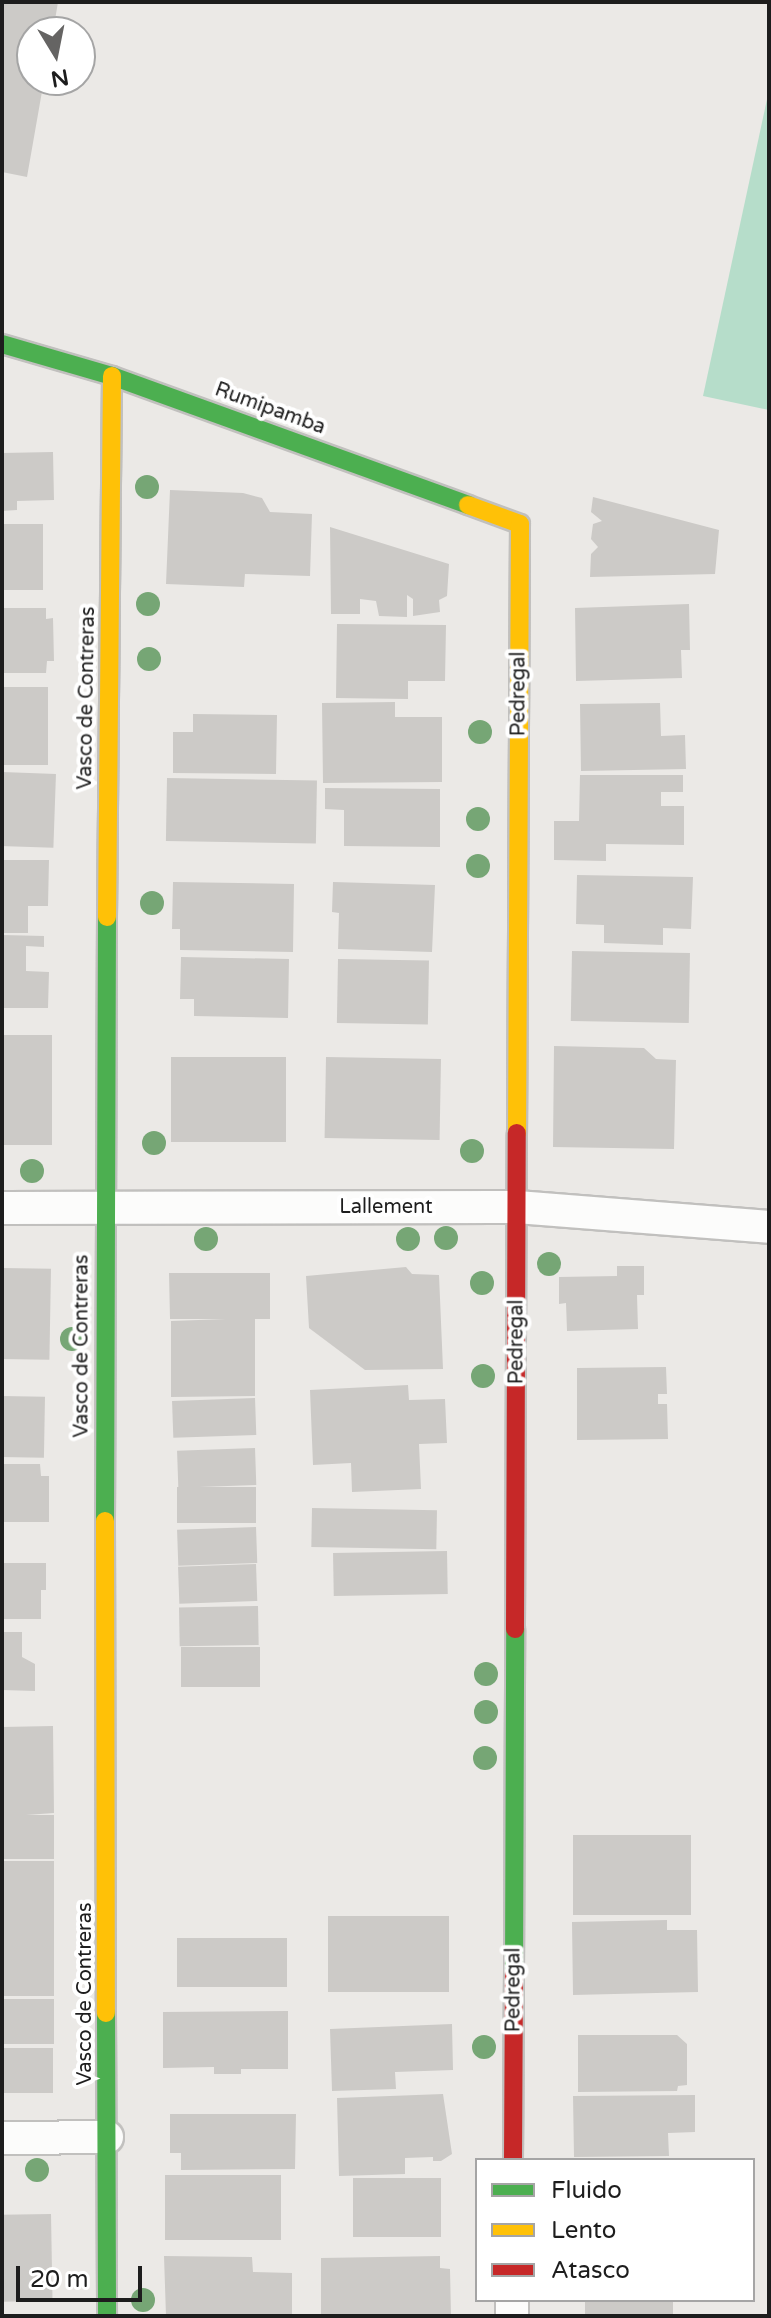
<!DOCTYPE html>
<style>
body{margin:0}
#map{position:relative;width:771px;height:2318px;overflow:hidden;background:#ebe9e6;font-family:"Varela Round",sans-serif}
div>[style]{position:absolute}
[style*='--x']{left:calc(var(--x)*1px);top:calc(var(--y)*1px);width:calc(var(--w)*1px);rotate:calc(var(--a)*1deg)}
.pitch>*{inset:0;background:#b6ddca}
.building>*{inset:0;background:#cccac7;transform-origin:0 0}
.roads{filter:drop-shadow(2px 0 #c1c0be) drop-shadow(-2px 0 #c1c0be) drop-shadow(0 2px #c1c0be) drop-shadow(0 -2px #c1c0be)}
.street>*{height:32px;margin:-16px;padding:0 16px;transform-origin:16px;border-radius:16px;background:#fcfcfb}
.fast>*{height:18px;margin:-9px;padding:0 9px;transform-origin:9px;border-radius:9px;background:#4caf50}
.slow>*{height:18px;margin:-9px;padding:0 9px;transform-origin:9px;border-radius:9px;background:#ffc107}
.jam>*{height:18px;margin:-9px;padding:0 9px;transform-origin:9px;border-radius:9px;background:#c62828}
.trees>*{width:24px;height:24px;margin:-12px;border-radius:50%;background:#76a675}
span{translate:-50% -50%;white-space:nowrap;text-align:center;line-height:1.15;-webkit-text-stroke:8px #fff;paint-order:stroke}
.street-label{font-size:20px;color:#1d1d1d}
.frame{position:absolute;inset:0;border:4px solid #1d1d1d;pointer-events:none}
.legend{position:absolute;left:475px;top:2158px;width:280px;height:144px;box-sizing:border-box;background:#fff;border:2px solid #a5a5a5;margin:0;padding:10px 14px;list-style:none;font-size:24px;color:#1d1d1d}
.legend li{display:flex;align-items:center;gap:16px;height:40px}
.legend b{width:40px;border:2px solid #a5a5a5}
.north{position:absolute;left:16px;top:16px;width:80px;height:80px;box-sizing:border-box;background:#fff;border:2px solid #a5a5a5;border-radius:50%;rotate:170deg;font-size:22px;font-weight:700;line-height:32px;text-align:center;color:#1d1d1d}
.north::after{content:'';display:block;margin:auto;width:28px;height:36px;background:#656463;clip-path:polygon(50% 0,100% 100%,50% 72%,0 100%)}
.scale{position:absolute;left:16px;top:2266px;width:126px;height:36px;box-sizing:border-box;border:4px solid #1d1d1d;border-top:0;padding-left:10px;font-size:24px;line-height:28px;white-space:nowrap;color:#1d1d1d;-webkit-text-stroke:6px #fff;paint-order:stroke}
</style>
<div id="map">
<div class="pitch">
<div style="clip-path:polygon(769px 90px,769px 410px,703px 396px)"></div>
</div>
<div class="building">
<div style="clip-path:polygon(2px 2px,58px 2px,53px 32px,32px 32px,32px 80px,44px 80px,27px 177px,2px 172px)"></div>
<div style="clip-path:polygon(53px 452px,54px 500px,17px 501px,17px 510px,2px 511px,2px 453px)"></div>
<div style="clip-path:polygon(170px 490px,243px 493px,262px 498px,270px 512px,312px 514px,310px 576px,245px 574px,244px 587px,166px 584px)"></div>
<div style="clip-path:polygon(593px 497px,719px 530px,715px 574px,590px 577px,591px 554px,598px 547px,591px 539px,593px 524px,602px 521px,591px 512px)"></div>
<div style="left:2px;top:524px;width:41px;height:66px"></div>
<div style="clip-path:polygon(330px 527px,449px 564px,447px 596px,439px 600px,440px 612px,413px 616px,413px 599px,407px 595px,407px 617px,379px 616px,376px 601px,360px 599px,360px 614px,331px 614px)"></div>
<div style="clip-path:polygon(689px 604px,690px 650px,681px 650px,682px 678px,576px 681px,575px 608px)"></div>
<div style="clip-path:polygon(2px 608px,46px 608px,46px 619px,53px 618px,54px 661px,47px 661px,46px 673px,2px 673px)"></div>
<div style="clip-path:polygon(337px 624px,446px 625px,445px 681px,408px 681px,408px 699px,336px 698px)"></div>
<div style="left:2px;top:687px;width:46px;height:78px"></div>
<div style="clip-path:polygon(395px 702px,395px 717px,442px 717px,442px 782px,323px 783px,322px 703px)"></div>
<div style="clip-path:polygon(660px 703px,661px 736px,685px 735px,686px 769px,581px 771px,580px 704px)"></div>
<div style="clip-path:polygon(193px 714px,277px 715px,276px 774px,173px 773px,173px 732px,193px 732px)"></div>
<div style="left:2px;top:772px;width:54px;height:74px;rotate:2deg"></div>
<div style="clip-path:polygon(580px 775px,683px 775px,683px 792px,661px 792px,661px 806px,684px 806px,684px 845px,606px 844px,606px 861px,554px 860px,554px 821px,579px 821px)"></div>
<div style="left:167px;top:778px;width:150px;height:63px;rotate:1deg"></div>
<div style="clip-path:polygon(325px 788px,440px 789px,440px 847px,344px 846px,344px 810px,325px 809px)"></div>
<div style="clip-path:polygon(2px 860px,49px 860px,48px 906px,28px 906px,28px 933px,2px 933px)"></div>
<div style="clip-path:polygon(577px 875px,693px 877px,691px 929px,663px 928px,663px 945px,604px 943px,604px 925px,576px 924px)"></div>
<div style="clip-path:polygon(173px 882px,294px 884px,293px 952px,180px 950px,180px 929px,172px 929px)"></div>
<div style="clip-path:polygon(333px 882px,435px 885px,432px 952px,338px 949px,339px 913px,332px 912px)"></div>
<div style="clip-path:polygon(2px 935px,44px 936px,44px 947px,26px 946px,26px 971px,49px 972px,48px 1008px,2px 1008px)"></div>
<div style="left:572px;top:951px;width:118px;height:70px;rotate:1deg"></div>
<div style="clip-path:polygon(181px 957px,289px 959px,288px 1018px,194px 1016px,194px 999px,180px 999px)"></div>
<div style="left:338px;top:959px;width:91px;height:64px;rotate:1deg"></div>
<div style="left:2px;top:1035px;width:50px;height:110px"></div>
<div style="clip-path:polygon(554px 1046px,644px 1048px,656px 1059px,676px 1060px,674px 1149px,553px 1147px)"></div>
<div style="left:171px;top:1057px;width:115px;height:85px"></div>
<div style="left:326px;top:1057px;width:115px;height:81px;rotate:1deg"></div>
<div style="clip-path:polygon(617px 1266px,644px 1266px,644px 1295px,637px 1295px,638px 1329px,567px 1331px,566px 1303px,559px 1304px,559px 1277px,617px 1276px)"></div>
<div style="clip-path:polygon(406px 1267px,412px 1274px,439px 1275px,443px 1369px,365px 1370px,309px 1328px,306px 1276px)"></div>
<div style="left:2px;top:1268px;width:49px;height:91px;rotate:1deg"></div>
<div style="clip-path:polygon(169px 1273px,270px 1273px,270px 1319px,255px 1319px,255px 1396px,171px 1397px,171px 1321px,226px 1319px,170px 1319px)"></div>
<div style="clip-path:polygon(666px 1367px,667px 1394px,658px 1394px,658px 1404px,667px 1404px,668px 1439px,577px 1440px,577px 1368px)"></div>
<div style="clip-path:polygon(408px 1385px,409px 1400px,445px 1399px,447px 1443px,419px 1444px,421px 1489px,352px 1492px,351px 1463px,313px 1465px,310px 1390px)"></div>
<div style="left:2px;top:1396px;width:43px;height:61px;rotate:1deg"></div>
<div style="left:255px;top:1398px;width:37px;height:83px;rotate:88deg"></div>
<div style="left:255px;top:1448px;width:37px;height:78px;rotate:88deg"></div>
<div style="clip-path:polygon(2px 1464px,40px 1464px,41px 1476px,49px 1476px,49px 1522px,2px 1522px)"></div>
<div style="left:256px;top:1487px;width:36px;height:79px;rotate:90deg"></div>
<div style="left:312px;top:1508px;width:125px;height:39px;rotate:1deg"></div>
<div style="left:256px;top:1527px;width:36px;height:79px;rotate:88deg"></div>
<div style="left:447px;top:1551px;width:43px;height:114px;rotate:89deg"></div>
<div style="clip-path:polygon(2px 1563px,46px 1563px,46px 1590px,41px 1590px,41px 1619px,2px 1619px)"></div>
<div style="left:256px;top:1564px;width:37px;height:78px;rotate:88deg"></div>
<div style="left:258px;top:1606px;width:39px;height:79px;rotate:89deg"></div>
<div style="clip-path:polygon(2px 1632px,22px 1632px,22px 1657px,35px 1664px,35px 1691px,2px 1690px)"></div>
<div style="left:260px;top:1647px;width:40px;height:79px;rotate:90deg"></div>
<div style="clip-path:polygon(53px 1726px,54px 1813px,26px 1815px,54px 1815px,54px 1859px,2px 1859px,2px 1727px)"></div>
<div style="left:573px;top:1835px;width:118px;height:80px"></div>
<div style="left:54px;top:1861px;width:135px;height:52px;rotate:90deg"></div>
<div style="left:328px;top:1916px;width:121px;height:76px"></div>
<div style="clip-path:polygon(667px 1920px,667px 1930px,697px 1930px,698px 1992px,573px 1995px,572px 1922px)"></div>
<div style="left:177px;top:1938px;width:110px;height:49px"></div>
<div style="left:2px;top:1999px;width:52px;height:45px"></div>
<div style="clip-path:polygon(288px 2011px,288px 2069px,241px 2069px,241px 2074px,214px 2074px,214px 2067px,163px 2068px,163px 2012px)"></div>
<div style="clip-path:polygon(452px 2024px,453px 2070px,395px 2072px,396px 2089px,332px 2091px,330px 2029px)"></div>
<div style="clip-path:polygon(578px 2035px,677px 2035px,687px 2044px,687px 2085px,678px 2086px,677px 2091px,578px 2092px)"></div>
<div style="left:2px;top:2048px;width:51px;height:45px"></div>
<div style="clip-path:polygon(443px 2094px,452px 2154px,441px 2161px,433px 2161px,433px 2157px,405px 2158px,405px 2174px,339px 2176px,337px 2098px)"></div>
<div style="clip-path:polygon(695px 2095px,695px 2132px,668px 2133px,669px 2156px,574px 2157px,573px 2096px)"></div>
<div style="clip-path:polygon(170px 2114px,296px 2114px,295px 2169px,181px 2170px,181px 2153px,170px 2153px)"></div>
<div style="left:165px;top:2175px;width:116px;height:65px"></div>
<div style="left:441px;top:2178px;width:59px;height:88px;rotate:90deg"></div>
<div style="left:51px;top:2214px;width:87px;height:49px;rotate:89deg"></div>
<div style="clip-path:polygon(164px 2256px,252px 2257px,253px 2272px,292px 2273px,292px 2316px,166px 2316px)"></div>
<div style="clip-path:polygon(440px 2256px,440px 2268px,450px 2269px,451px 2316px,321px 2316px,321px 2258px)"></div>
<div style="left:585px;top:2300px;width:88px;height:16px"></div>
</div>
<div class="roads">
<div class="street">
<div style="--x:2;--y:1208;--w:515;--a:-0.11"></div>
<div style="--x:517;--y:1207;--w:253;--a:4.5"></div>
<div style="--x:2;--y:2138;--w:105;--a:-0.5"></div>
<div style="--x:512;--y:2316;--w:16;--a:-90"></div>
</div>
<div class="fast">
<div style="--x:2;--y:344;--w:115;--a:16.2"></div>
<div style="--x:112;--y:376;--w:379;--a:19.9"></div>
<div style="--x:105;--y:1521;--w:604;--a:-89.81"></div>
<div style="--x:514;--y:1973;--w:344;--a:-89.8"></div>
<div style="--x:106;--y:2013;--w:303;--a:89.8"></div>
</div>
<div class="slow">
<div style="--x:468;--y:505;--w:55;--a:20.1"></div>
<div style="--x:520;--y:524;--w:609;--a:90.28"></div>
<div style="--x:107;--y:917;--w:541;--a:-89.47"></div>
<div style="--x:105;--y:1521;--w:492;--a:89.9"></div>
</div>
<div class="jam">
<div style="--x:515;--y:1629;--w:496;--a:-89.8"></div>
<div style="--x:513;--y:2160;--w:187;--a:-89.7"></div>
</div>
</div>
<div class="trees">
<div style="left:147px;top:487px"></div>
<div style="left:148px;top:604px"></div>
<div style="left:149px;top:659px"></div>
<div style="left:480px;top:732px"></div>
<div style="left:478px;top:819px"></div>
<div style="left:478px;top:866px"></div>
<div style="left:152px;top:903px"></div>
<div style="left:154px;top:1143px"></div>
<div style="left:472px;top:1151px"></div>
<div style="left:32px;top:1171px"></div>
<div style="left:446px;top:1238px"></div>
<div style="left:206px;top:1239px"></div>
<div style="left:408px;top:1239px"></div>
<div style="left:549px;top:1264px"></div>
<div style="left:482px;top:1283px"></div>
<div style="left:72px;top:1339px"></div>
<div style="left:483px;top:1376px"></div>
<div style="left:486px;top:1674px"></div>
<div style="left:486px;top:1712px"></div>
<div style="left:485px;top:1758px"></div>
<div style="left:484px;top:2047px"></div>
<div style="left:37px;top:2170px"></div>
<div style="left:143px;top:2300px"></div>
</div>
<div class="street-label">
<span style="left:270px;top:409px;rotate:20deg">Rumipamba</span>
<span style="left:519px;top:694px;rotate:-90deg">Pedregal</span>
<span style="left:87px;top:698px;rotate:-89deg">Vasco de Contreras</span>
<span style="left:386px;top:1207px">Lallement</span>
<span style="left:517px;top:1342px;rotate:-90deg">Pedregal</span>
<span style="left:82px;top:1346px;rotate:-90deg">Vasco de Contreras</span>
<span style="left:514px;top:1990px;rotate:-90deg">Pedregal</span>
<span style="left:85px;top:1994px;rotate:-90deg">Vasco de Contreras</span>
</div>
<div class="frame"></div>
<ul class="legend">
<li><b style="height:10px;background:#4caf50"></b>Fluido</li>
<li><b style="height:10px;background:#ffc107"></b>Lento</li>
<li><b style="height:10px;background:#c62828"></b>Atasco</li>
</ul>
<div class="north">N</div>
<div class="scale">20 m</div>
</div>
